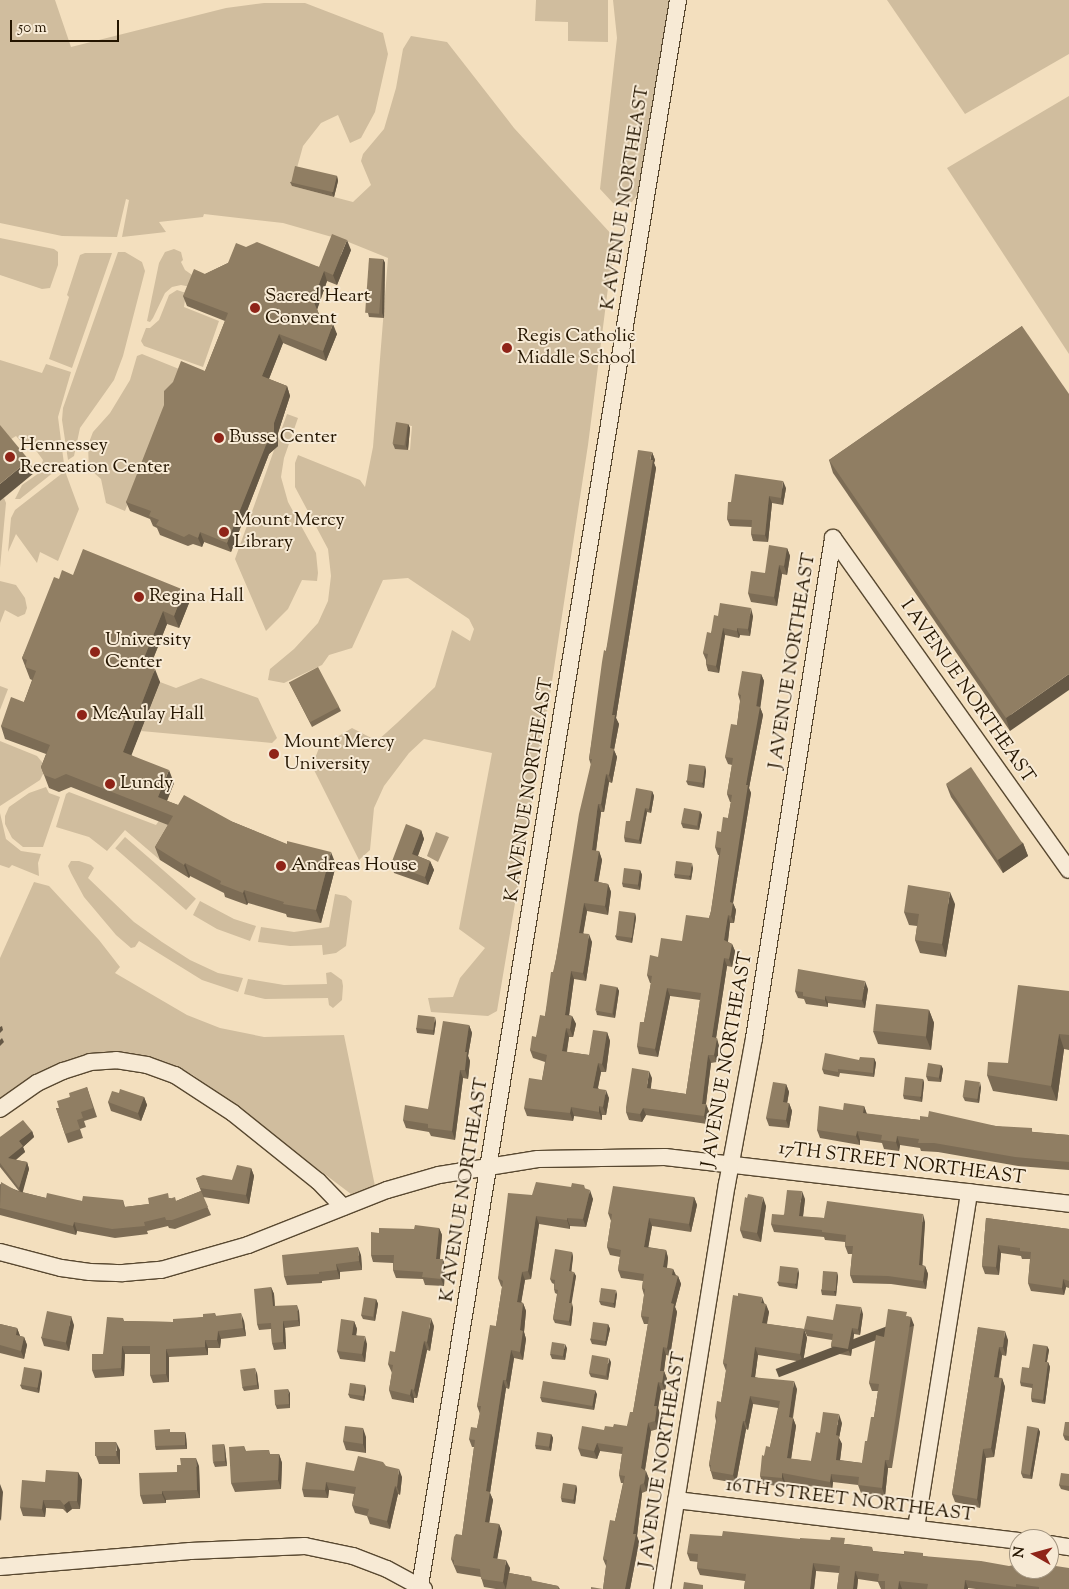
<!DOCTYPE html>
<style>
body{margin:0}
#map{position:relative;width:1069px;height:1589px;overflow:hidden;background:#f3dfbe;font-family:"Sorts Mill Goudy",serif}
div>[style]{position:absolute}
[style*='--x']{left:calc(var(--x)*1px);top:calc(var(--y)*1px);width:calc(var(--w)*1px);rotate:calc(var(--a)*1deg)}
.green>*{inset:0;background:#d0bd9e;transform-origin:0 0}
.water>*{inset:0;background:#ad9a7d}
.roads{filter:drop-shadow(1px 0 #584830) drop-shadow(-1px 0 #584830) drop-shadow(0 1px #584830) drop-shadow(0 -1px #584830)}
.minor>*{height:16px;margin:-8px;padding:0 8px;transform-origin:8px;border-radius:8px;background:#f7ead5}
.wall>*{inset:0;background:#7c6c55}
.shaded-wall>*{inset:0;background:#655845;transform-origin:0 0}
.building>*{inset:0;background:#907e63;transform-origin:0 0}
.dots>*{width:14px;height:14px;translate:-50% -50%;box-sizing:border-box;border:2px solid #f7ead5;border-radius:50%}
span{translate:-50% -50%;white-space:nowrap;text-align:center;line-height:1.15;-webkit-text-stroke:4px #f7ead5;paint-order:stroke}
.street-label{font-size:19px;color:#241500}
.poi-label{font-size:19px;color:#241500}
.left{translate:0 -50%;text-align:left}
.north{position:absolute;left:1009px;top:1529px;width:50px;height:50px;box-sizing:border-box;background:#f7ead5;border:1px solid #a39580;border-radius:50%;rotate:277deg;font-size:14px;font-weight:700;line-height:20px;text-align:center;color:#241500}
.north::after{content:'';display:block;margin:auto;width:18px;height:22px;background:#8f2418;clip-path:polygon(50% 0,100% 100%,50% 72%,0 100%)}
.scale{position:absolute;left:10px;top:20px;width:109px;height:22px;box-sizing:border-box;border:2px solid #241500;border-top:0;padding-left:6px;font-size:15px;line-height:18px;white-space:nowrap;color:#241500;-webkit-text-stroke:4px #f7ead5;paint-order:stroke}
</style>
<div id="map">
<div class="green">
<div style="clip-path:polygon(evenodd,0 0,55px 0,71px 47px,226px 8px,264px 3px,305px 3px,383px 33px,388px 54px,375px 112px,361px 138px,350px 143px,338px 115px,321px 123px,303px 146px,292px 186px,353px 202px,371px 185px,361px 161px,363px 154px,384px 129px,396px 88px,403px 49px,411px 36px,447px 42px,514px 128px,613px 236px,616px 247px,609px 280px,588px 445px,551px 688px,497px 1011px,488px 1016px,431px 1012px,428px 998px,453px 997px,460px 978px,485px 948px,459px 929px,492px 753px,424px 739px,409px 753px,384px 786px,374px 808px,370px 850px,359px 860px,312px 766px,319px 748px,352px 728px,377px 741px,397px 723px,435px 687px,452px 630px,470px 641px,474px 629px,469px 619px,408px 578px,383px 580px,352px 648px,329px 655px,322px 665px,284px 683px,268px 680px,270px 669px,294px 649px,318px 623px,328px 601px,331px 576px,328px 549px,295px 487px,295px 463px,298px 455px,360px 480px,365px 487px,373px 447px,388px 258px,346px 241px,283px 223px,204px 214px,203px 217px,159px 222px,166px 232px,122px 237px,129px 200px,126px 199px,117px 237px,62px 236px,0 223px,0 0,397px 424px,412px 426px,410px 450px,394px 447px,397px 424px)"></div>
<div style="clip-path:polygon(536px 0,608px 0,608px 42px,568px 41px,568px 22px,535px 21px)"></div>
<div style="clip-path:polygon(613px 0,670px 0,639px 192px,632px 202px,623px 204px,613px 203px,600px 189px,617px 38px)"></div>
<div style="clip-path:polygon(887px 0,1069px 0,1069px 54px,965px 114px)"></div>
<div style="clip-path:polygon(1069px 96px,1069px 354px,947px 168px)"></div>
<div style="clip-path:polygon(0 238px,54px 249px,58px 252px,58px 265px,50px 288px,42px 289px,0 275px)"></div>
<div style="clip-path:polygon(174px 249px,181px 252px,183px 260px,181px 262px,185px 270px,195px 277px,191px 287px,181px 285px,172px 287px,165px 293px,153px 318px,150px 322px,147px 321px,159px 263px,165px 252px)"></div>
<div style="clip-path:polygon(118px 252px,125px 252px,142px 262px,145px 271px,123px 356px,114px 380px,80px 428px,74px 456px,68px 460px,62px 420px,63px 408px)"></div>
<div style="clip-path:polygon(85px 253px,112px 253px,72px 368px,49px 359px,69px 297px,67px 295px,80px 255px)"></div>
<div style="clip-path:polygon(177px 290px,186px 293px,184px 307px,219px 321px,203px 367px,144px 346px,141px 341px,146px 328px,150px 328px,159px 320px,169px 295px)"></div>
<div style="clip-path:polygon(142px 354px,179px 369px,171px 389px,165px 397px,163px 413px,125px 511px,106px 503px,101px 479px,93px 472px,89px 472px,88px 445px,93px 432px,110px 413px,130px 380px,137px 356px)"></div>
<div style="clip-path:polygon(0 360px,42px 373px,46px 364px,71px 372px,58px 417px,64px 464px,20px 499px,15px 499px,22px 485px,39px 473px,43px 460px,29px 441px,24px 445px,16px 436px,8px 441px,0 432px)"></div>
<div style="clip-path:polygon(287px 414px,298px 418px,284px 458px,281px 477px,288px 502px,316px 553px,318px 573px,317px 581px,302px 580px,288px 609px,266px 631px,235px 559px)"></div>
<div style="clip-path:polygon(65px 471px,79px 509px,58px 561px,40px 552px,37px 563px,16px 534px,8px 552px,11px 518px,15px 510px)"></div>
<div style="clip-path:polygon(4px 498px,6px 503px,0 568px,0 501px)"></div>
<div style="clip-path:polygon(0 581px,16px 585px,25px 598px,27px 608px,25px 614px,18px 617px,5px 610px,0 623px)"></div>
<div style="clip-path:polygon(201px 678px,258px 698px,277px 738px,272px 743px,141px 731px,160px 682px,176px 688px)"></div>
<div style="clip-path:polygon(0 686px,8px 689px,0 710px)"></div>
<div style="clip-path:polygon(0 741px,37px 756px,42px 762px,44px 772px,40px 780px,0 806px)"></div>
<div style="clip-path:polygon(46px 787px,49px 793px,60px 797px,43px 847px,23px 847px,12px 838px,5px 824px,5px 816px,9px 807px,29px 793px)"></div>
<div style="clip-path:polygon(69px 792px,156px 825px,160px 819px,179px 827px,160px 860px,125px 830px,107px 851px,89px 837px,56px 827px,66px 794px)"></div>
<div style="clip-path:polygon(0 813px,6px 839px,21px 851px,41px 854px,38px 863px,39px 876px,12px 865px,9px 868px,0 865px)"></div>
<div style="left:125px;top:837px;width:94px;height:15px;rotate:41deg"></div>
<div style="clip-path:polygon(71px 861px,79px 861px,91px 865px,94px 868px,88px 878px,134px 922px,162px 942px,190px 960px,218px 973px,243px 978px,238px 992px,202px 980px,139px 941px,135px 947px,131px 948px,116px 935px,84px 897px,71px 873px,68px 866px)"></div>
<div style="clip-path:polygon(34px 882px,49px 886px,99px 940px,120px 967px,115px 973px,187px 1015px,220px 1028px,264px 1037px,344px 1035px,375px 1186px,351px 1194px,193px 1075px,166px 1062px,139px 1055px,116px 1054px,0 1101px,0 958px)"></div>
<div style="clip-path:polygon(335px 894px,346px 896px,352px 901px,346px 946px,336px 953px,323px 955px,322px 945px,290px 946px,258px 942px,261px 927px,294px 932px,329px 927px)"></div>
<div style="clip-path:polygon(200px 901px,234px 919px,256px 926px,250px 941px,217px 929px,193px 915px)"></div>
<div style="clip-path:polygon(331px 972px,342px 980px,343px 986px,342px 1000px,333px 1008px,329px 1005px,328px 998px,265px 999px,244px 994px,248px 979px,284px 985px,327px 984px,326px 973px)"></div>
</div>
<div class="water">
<div style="clip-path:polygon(436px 832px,449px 837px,438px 862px,427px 856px)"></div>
</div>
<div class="roads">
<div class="minor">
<div style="--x:833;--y:538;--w:407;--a:54.6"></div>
<div style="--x:0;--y:1109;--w:45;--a:-35.1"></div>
<div style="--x:37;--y:1083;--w:29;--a:-25"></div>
<div style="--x:63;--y:1071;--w:28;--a:-18"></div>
<div style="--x:90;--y:1062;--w:26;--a:-4"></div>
<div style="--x:116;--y:1060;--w:31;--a:9"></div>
<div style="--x:147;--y:1065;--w:30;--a:20"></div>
<div style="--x:175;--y:1075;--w:69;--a:33.2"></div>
<div style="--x:233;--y:1113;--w:109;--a:38.7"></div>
<div style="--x:318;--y:1181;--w:36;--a:46"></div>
<div style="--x:0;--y:1252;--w:63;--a:14.7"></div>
<div style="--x:61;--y:1268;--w:29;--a:8"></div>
<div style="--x:90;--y:1272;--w:33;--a:2"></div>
<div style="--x:123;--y:1273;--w:38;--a:-5"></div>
<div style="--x:161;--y:1270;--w:91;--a:-16"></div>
<div style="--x:248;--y:1245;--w:149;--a:-21.6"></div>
<div style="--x:387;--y:1190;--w:54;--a:-16.1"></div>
<div style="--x:439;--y:1175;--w:100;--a:-9.2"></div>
<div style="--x:538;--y:1159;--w:127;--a:-0.9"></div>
<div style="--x:665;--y:1157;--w:407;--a:6.6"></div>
<div style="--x:676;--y:1500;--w:345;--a:6.8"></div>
<div style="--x:916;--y:1528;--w:340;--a:-81"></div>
<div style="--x:1049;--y:1544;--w:20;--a:9"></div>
<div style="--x:0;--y:1567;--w:191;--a:-4.8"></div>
<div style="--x:190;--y:1551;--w:115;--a:-2.5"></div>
<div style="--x:305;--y:1546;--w:49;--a:11.8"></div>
<div style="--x:353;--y:1556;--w:36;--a:21"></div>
<div style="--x:387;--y:1569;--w:42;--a:28.4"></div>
<div style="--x:420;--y:1586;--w:1607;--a:-80.76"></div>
<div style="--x:662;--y:1589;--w:410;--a:-80.9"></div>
<div style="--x:727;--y:1184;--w:148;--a:-79.5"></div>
<div style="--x:754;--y:1038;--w:506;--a:-81.02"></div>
</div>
</div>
<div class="wall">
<div style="clip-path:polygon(337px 176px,338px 181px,334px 197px,292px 186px,290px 182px)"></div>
<div style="clip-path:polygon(246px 247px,319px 267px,351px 250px,337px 285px,327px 281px,317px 309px,321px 319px,337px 334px,326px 361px,283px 343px,269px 379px,287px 386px,290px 396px,278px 433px,278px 446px,269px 454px,231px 552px,204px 542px,202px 547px,193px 544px,188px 546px,160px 535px,157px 528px,153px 526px,150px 519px,130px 511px,126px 502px,205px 371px,225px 321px,187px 306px,183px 296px,205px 274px,228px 263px)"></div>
<div style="clip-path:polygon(383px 259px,385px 263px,384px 318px,369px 317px,368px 313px)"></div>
<div style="clip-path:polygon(1022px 326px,1010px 731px,833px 473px,829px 460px)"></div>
<div style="clip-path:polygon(408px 424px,410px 428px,408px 450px,395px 449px,393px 444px)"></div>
<div style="clip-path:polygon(652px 452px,655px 460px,654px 463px,656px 468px,616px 718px,619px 724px,614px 750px,617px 757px,612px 783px,609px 782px,604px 812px,601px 812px,596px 851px,599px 851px,602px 860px,598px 882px,608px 884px,611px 892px,608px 915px,587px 911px,583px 933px,592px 942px,586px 981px,574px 979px,569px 1015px,572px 1016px,576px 1024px,573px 1037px,569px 1037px,567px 1052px,589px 1055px,607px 1032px,610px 1041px,606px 1072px,601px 1072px,598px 1088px,609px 1098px,606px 1115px,602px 1115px,602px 1120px,574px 1116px,573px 1121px,527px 1116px,524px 1108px,542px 1080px,545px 1062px,533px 1058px,530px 1050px,536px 1037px,545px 1016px,556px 959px,591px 765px,589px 759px,606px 651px)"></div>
<div style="clip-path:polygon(786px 488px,783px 505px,772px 503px,768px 542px,753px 541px,751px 534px,752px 527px,730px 526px,727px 519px,731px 502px)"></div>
<div style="clip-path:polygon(787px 548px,790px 556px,787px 575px,782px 574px,777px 606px,751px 602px,748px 593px)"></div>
<div style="clip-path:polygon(73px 575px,184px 590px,189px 603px,179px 628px,167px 624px,150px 667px,160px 682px,131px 755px,174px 783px,167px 801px,178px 805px,233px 822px,336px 865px,321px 923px,287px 917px,286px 914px,248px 903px,247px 905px,225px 897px,224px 893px,190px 876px,189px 878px,160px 860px,155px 847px,168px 825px,71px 787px,59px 792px,49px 788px,41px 767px,46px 754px,5px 739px,1px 726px,24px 702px,32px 680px,30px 679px,22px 658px,59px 579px)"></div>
<div style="clip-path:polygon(718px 616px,753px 616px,750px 636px,740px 635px,739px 638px,725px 635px,719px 673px,708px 671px,706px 664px,706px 660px,703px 653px)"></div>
<div style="clip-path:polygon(761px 674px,764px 681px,760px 707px,763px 715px,749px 788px,751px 793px,733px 903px,736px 910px,734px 923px,730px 923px,728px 942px,732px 944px,735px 951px,732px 967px,727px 966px,716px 1038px,719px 1046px,717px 1062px,711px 1063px,706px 1104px,709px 1112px,707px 1124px,646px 1115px,642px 1122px,629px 1120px,626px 1112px,652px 1078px,650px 1089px,686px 1094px,700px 1000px,670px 996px,658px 1057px,639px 1054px,637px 1046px,644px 1022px,651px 983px,650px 983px,647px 975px,658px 957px,682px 941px,709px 918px,711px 911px,719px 855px,718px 855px,715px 847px,721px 832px,728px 818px,731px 802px,730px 802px,727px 794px,732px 765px,728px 764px,725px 757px,737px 725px,740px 701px,738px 694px)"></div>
<div style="clip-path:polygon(289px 682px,339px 707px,341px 711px,312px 727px)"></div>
<div style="clip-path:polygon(705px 766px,706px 771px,704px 788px,688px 785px,686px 781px)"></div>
<div style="clip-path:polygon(946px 784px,1023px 843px,1028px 856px,1003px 873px,951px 797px)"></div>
<div style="clip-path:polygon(652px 791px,654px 796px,651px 813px,647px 812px,641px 844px,625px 842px,624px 837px,630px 821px)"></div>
<div style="clip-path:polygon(700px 811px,702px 815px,699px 830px,683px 828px,681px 823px)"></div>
<div style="clip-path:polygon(421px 830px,424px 839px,418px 856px,430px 861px,434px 870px,428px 885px,394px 873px,391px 864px)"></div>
<div style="clip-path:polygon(693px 868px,691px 880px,675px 878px,674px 874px)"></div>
<div style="clip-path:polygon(640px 870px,642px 875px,640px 890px,623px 887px,622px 883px)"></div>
<div style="clip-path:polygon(955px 904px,946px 957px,920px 953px,915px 940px,917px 926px,909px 925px,904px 912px)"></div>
<div style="clip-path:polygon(635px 913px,636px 918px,632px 943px,617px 940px,615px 936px)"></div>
<div style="clip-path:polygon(617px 987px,619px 991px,615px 1018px,597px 1015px,596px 1011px)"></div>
<div style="clip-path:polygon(868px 989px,865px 1008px,828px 1003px,828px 1007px,806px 1004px,804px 999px,798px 998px,795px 991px)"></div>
<div style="clip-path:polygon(1069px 991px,1069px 1050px,1064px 1049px,1057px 1101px,993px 1091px,987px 1075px,1008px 1063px)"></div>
<div style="clip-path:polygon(929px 1010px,934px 1023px,931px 1050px,878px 1044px,873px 1031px)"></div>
<div style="clip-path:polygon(436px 1022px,434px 1035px,417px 1033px,416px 1028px)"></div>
<div style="clip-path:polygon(469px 1025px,472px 1033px,468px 1056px,470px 1061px,468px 1079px,463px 1078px,455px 1140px,431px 1136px,429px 1132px,406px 1128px,403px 1120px,428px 1109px)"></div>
<div style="clip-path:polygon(874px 1058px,876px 1063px,874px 1077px,840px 1073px,839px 1077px,824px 1074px,822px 1069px,859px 1060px)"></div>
<div style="clip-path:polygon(941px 1065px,943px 1069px,941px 1082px,928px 1081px,926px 1076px)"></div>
<div style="clip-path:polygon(923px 1079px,924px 1083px,922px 1102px,904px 1099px,903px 1095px)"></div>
<div style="clip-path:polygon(786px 1084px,789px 1092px,787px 1103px,789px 1103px,792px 1111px,789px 1128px,769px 1126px,766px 1118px)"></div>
<div style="clip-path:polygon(87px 1087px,97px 1117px,84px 1121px,86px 1127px,80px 1129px,83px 1138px,68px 1143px,56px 1108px,59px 1108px,70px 1097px)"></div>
<div style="clip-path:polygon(981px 1087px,979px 1103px,965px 1101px,963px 1097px)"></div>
<div style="clip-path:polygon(119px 1093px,144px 1097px,147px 1105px,141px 1121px,111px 1111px,108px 1102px)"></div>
<div style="clip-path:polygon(864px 1106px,867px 1114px,920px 1120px,996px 1126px,1034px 1132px,1069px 1135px,1069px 1170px,1018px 1166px,938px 1152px,921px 1151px,920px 1148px,900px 1145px,899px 1151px,884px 1149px,882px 1143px,860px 1140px,860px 1145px,820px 1138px,817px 1130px,843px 1110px)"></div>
<div style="clip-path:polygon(32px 1131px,34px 1137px,23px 1147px,25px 1152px,16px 1160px,27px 1162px,29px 1169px,22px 1192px,46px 1198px,82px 1201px,123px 1200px,125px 1207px,149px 1204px,170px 1198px,176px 1201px,201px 1191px,196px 1178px,232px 1180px,251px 1168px,254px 1176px,249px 1204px,203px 1197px,211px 1215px,175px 1229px,169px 1228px,168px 1226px,147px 1231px,148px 1234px,115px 1238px,77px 1231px,76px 1235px,0 1215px,0 1184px,19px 1191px,0 1167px,0 1137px)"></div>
<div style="clip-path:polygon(584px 1185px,585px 1189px,593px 1199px,586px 1227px,570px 1226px,570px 1229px,539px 1224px,531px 1279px,525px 1280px,521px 1302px,523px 1303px,526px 1311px,524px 1332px,526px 1339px,523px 1360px,514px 1358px,509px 1389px,506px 1388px,490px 1493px,493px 1500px,489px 1523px,499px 1524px,502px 1532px,497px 1559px,510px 1568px,509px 1573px,531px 1577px,532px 1581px,558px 1586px,560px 1589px,496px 1589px,484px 1587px,481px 1577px,457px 1573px,451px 1559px,462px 1535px,474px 1447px,472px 1447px,469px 1439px,477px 1428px,480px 1414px,477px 1406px,496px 1326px,502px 1287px,501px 1286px,498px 1278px,532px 1195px)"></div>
<div style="clip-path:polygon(694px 1197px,697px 1205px,691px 1232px,652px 1226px,648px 1247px,666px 1250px,668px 1258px,667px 1268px,673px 1269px,676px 1275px,678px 1276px,681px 1284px,675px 1307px,677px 1312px,670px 1356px,666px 1355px,664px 1371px,667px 1379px,665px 1391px,661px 1390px,658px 1408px,660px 1414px,658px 1429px,651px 1431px,645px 1470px,649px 1479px,647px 1491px,642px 1493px,637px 1536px,639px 1542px,630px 1589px,591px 1589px,603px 1589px,606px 1566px,603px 1559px,615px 1521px,623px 1483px,621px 1483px,619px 1475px,622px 1454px,600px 1451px,597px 1459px,581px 1456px,578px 1448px,604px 1430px,613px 1427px,627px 1426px,633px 1412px,648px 1324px,644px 1324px,641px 1316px,644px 1295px,642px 1288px,643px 1281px,621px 1278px,618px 1270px,620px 1257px,610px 1255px,607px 1247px,611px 1221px,608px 1213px)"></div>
<div style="clip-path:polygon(747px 1198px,766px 1206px,761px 1242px,743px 1238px,740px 1230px)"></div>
<div style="clip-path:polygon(805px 1199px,803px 1217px,824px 1218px,925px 1222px,922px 1265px,925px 1266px,928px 1274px,926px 1289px,891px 1284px,853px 1283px,850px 1275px,852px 1254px,848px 1254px,845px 1246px,845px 1242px,825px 1240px,824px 1237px,774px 1232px,771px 1224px)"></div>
<div style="clip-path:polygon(986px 1218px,1069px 1229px,1069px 1288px,1066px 1287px,1064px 1295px,1031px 1291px,1028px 1283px,1030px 1259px,1022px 1259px,1021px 1256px,1001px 1253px,999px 1275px,985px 1274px,982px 1266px)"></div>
<div style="clip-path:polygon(439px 1228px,442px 1235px,440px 1259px,443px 1259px,445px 1267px,444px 1286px,425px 1285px,423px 1279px,396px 1278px,393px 1270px,393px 1263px,373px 1262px,371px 1255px,379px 1233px,414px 1229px)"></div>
<div style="clip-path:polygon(572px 1252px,573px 1257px,571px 1271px,576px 1276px,571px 1303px,573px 1308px,571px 1326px,555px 1323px,553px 1319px,557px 1294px,555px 1293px,554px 1289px,554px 1284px,552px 1283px,550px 1279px)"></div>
<div style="clip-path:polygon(361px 1255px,362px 1270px,340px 1272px,340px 1279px,322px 1281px,322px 1283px,287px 1285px,284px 1276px)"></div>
<div style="clip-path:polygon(837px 1272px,838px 1277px,836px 1296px,822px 1295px,821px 1290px)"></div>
<div style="clip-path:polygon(799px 1273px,797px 1289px,779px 1286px,777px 1282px)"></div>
<div style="clip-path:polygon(271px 1287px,274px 1294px,275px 1306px,299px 1311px,300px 1326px,285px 1328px,286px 1349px,274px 1350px,272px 1343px,271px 1329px,259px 1330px,257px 1324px)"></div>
<div style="clip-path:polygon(617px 1294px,615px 1308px,601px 1305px,599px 1301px)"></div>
<div style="clip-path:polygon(738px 1296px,765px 1304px,769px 1312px,767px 1324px,804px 1329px,807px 1338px,803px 1362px,758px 1355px,755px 1377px,797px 1389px,793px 1418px,796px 1426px,791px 1459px,811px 1461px,820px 1433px,842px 1423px,839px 1438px,842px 1444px,840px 1460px,862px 1463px,874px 1417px,878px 1391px,872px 1391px,869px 1383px,884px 1337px,908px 1316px,914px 1325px,898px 1430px,892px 1468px,888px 1468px,885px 1496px,861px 1493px,858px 1485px,833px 1482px,832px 1490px,785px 1482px,785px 1487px,763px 1484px,760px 1476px,764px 1456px,770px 1447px,778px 1408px,753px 1404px,748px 1430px,746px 1429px,736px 1483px,713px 1479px,709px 1465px,716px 1421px,715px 1416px,721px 1402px,726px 1371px,723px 1363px)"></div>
<div style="clip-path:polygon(376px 1299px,378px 1304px,375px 1321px,363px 1319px,361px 1315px)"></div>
<div style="clip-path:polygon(215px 1313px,216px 1316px,244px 1321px,246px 1336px,221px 1339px,220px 1348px,208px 1348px,208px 1355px,169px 1357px,169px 1382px,153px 1383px,150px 1375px,150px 1354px,125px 1354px,124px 1376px,95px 1378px,92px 1370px,103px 1354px,123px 1318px,124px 1321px,173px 1322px,203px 1317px)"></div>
<div style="clip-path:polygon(863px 1314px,860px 1335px,854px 1334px,851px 1356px,834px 1353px,831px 1346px,832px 1340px,807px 1336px,804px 1329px,833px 1320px)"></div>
<div style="clip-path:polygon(354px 1321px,357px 1329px,356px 1335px,367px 1344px,365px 1362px,340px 1359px,337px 1351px)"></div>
<div style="clip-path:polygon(0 1324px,17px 1328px,20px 1336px,24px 1337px,27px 1345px,24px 1359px,0 1353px)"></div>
<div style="clip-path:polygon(608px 1324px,610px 1329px,606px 1346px,592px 1344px,590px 1339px)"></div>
<div style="clip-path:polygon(74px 1325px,69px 1351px,44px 1346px,41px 1337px)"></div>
<div style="clip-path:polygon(434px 1326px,430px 1351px,427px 1350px,417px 1398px,414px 1398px,414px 1403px,392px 1399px,389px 1390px,392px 1373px,388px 1364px,395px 1352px)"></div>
<div style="clip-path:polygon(978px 1327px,1008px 1340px,1006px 1356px,1002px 1355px,999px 1378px,1002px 1378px,1005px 1387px,994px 1457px,986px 1458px,980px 1508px,955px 1502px,952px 1494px)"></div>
<div style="clip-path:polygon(1047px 1346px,1049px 1350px,1047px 1362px,1048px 1362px,1050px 1367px,1045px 1404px,1032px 1402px,1031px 1398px,1032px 1388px,1021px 1386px,1020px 1382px,1029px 1368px)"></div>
<div style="clip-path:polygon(567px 1348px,565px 1360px,552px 1359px,550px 1354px)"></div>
<div style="clip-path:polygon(611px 1362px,608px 1380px,591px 1377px,589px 1373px)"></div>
<div style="clip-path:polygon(41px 1370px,42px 1374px,39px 1393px,22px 1389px,20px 1385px)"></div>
<div style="clip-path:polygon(257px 1373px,259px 1389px,244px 1391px,242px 1387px)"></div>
<div style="clip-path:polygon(365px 1385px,366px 1390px,364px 1401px,350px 1398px,348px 1394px)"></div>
<div style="clip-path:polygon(290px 1393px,290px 1408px,277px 1409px,275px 1404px)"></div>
<div style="clip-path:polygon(597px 1394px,594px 1410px,542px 1402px,540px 1397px)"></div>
<div style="clip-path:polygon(1069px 1422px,1069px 1441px,1065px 1440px,1063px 1435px)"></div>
<div style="clip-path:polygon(1038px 1428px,1040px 1432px,1032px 1479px,1023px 1478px,1021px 1473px)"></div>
<div style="clip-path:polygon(171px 1432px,185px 1432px,186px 1436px,187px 1449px,156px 1450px,155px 1446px)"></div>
<div style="clip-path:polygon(551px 1434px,553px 1438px,551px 1451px,536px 1449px,535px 1445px)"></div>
<div style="clip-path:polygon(366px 1437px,366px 1453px,346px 1450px,343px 1441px)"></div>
<div style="clip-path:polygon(224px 1444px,225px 1448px,227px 1466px,215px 1467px,213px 1462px)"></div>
<div style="clip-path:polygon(244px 1446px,246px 1451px,269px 1450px,270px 1454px,279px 1454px,282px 1463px,281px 1489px,235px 1492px,231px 1483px)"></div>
<div style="clip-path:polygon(120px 1450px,120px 1464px,99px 1464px,96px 1456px)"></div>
<div style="clip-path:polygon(199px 1466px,200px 1498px,166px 1500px,166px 1503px,143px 1504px,140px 1495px,177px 1472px)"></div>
<div style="clip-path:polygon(386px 1466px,402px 1477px,400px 1495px,398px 1494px,390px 1529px,370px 1524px,367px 1516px,355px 1513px,352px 1505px,354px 1494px,329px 1490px,328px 1498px,304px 1497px,302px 1489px,354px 1471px)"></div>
<div style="clip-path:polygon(1069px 1471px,1069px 1491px,1061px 1489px,1059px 1485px,1069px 1474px)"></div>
<div style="clip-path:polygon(78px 1472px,82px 1480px,80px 1509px,72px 1509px,67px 1513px,63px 1509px,46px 1508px,45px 1517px,23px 1516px,20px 1507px,45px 1482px)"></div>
<div style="clip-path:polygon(576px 1485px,577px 1489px,575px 1504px,562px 1502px,561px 1498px)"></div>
<div style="clip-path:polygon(847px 1544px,872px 1547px,873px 1551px,924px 1556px,1069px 1589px,976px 1589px,968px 1588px,968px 1589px,881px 1589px,878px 1582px,858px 1579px,857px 1589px,837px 1589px,839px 1573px,816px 1571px,814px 1589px,744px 1589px,745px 1581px,700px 1575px,697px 1568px,698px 1562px,690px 1561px,687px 1553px)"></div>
</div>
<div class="shaded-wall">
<div style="clip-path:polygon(337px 176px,338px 181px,334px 197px,332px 193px)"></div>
<div style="clip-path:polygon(347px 240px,351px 250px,337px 285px,333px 275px)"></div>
<div style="clip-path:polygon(383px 259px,385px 263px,384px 318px,382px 313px)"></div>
<div style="clip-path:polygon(324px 271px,327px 281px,317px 310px,313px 300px)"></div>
<div style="clip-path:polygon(333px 324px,337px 334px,326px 361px,323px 351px)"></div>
<div style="clip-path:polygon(279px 334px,283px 343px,266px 386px,262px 376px)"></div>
<div style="clip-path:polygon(287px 386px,290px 396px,278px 433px,278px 446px,269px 454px,231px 552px,227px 543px,274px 423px)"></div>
<div style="clip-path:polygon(408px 424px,410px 428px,408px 450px,406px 446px)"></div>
<div style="clip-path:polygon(652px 452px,655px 460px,654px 463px,656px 468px,616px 718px,619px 724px,614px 750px,617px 757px,612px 783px,609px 775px,612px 715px)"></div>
<div style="clip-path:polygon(29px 460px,34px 473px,0 501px,0 484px)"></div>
<div style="clip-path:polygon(783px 481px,786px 488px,783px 505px,781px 498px)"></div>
<div style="clip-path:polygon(769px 496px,772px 503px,768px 542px,765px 535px)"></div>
<div style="clip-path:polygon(200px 532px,204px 542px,202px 547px,198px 538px)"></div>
<div style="clip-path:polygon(787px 548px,790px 556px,787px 575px,784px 566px)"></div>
<div style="clip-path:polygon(779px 565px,782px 574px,777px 606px,774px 597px)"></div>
<div style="clip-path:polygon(184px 590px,189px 603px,179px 628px,174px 616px)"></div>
<div style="clip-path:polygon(751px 608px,753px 616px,750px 636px,748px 629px)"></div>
<div style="clip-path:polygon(163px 611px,167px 624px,146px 676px,142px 663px)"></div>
<div style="clip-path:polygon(723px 628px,725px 635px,719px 673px,716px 666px)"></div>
<div style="clip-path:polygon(737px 628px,740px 635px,739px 638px,737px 631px)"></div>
<div style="clip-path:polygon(155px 669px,160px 682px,128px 764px,123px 752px)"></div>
<div style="clip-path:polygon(761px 674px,764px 681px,760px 710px,760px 707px,763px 715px,749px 788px,751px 793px,733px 903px,736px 910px,734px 923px,731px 916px,730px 902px)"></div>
<div style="clip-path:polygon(1069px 674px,1069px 690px,1010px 731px,1006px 718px)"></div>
<div style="clip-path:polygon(705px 766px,706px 771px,704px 788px,702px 783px)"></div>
<div style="clip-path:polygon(169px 770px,174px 783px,163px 810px,158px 797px)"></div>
<div style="clip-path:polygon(606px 774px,609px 782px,604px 812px,601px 804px)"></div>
<div style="clip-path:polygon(652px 791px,654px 796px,651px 813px,649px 809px)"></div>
<div style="clip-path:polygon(598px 804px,601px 812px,595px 858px,592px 850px)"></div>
<div style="clip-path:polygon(645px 808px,647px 812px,641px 844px,639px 840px)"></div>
<div style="clip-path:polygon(700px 811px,702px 815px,699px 830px,698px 826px)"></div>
<div style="clip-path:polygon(421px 830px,424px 839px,415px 863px,412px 854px)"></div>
<div style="clip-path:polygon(1023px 843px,1028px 856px,1003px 873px,998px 860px)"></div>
<div style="clip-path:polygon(599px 851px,602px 860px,597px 890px,594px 881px)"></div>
<div style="clip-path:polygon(331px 852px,336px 865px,321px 923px,316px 910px)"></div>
<div style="clip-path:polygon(430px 861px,434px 870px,428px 885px,425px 877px)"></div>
<div style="clip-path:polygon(185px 863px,190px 876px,189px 878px,184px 865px)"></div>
<div style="clip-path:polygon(692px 863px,693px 868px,691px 880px,689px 876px)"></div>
<div style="clip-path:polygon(640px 870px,642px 875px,640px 890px,638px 885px)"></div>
<div style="clip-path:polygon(608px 884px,611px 892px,608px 915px,605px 906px)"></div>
<div style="clip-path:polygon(244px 890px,248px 903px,247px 905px,243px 893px)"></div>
<div style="clip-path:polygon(950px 892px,955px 904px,946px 957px,942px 944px)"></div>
<div style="clip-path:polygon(584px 903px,587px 911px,582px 941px,579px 933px)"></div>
<div style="clip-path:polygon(635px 913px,636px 918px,632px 943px,631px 939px)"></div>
<div style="clip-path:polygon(728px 915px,730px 923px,727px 948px,724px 940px)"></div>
<div style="clip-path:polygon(589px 934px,592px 942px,586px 981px,583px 973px)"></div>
<div style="clip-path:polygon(732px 944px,735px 951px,732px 967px,729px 959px)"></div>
<div style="clip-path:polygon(724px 958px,727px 966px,715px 1045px,712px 1037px)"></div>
<div style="clip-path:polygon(571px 971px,574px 979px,568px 1023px,565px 1015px)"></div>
<div style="clip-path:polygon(865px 981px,868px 989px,865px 1008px,862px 1000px)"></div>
<div style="clip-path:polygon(617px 987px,619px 991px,615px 1018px,613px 1014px)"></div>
<div style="clip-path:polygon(667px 988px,670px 996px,658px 1057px,655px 1049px)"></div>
<div style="clip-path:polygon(825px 996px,828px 1003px,828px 1007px,825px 1000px)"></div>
<div style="clip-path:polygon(929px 1010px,934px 1023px,931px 1050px,926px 1037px)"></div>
<div style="clip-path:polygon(572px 1016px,576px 1024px,573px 1037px,570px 1029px)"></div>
<div style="clip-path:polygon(435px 1017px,436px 1022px,434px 1035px,433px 1031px)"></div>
<div style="clip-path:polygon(469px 1025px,472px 1033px,468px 1056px,470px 1061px,468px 1079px,465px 1070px,465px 1052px)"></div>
<div style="clip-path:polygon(2px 1026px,3px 1030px,0 1033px,0 1027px)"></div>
<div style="clip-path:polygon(566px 1028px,569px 1037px,565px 1060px,562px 1051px)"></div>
<div style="clip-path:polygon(607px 1032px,610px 1041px,606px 1072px,602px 1064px)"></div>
<div style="clip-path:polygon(1059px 1034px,1064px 1049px,1057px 1101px,1051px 1086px)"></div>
<div style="clip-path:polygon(2px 1038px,4px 1042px,0 1046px,0 1040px)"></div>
<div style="clip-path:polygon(717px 1038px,719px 1046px,717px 1062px,714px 1055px)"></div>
<div style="clip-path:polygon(708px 1055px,711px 1063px,705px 1111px,702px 1104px)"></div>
<div style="clip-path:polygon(874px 1058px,876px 1063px,874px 1077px,873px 1073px)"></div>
<div style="clip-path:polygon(598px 1063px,601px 1072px,596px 1096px,593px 1088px)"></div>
<div style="clip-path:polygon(941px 1065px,943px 1069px,941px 1082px,939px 1078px)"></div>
<div style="clip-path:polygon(460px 1070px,463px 1078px,455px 1140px,452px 1131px)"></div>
<div style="clip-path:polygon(649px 1071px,652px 1078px,650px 1096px,647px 1088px)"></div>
<div style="clip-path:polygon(923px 1079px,924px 1083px,922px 1102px,920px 1097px)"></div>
<div style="clip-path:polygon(980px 1082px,981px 1087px,979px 1103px,977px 1099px)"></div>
<div style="clip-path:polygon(786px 1084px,789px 1092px,786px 1110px,783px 1102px)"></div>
<div style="clip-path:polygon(606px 1090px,609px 1098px,606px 1115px,603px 1107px)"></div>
<div style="clip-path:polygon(144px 1097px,147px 1105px,141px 1121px,138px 1113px)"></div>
<div style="clip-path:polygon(789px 1103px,792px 1111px,789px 1128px,786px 1120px)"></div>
<div style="clip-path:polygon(706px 1104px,709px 1112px,707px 1124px,704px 1116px)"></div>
<div style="clip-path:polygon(599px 1106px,602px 1115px,602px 1120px,599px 1112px)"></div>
<div style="clip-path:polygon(864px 1106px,867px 1115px,863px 1113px)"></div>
<div style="clip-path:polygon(571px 1107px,574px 1116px,573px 1121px,570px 1113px)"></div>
<div style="clip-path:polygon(643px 1108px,646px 1115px,642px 1122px,640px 1114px)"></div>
<div style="clip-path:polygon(32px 1131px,34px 1137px,23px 1147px,25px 1152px,10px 1164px,8px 1158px,19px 1141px)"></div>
<div style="clip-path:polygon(857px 1131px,860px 1140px,860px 1145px,856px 1136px)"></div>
<div style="clip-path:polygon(897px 1136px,900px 1145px,899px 1151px,896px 1142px)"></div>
<div style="clip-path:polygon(27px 1162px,29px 1169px,22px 1195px,19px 1188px)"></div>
<div style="clip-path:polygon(251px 1168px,254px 1176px,249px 1204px,246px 1195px)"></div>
<div style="clip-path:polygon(590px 1190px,593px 1199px,586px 1227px,583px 1219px)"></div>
<div style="clip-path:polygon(802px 1191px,805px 1199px,802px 1224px,799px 1216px)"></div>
<div style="clip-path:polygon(694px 1197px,697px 1205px,691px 1232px,689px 1224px)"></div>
<div style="clip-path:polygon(763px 1197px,766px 1206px,761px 1242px,757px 1233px)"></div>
<div style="clip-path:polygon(923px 1214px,925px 1222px,922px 1272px,919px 1265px)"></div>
<div style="clip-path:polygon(536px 1216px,539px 1224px,531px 1279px,528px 1271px)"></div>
<div style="clip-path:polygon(567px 1218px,570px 1226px,570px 1229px,567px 1220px)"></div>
<div style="clip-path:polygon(649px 1218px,652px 1226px,647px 1255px,644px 1247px)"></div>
<div style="clip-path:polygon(74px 1222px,77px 1231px,76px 1235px,73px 1226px)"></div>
<div style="clip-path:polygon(439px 1228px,442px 1235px,439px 1266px,436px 1259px)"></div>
<div style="clip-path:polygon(998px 1245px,1001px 1253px,999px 1275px,996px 1267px)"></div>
<div style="clip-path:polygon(358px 1247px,361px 1255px,362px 1270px,359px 1261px)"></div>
<div style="clip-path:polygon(666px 1250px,668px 1258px,666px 1275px,663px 1267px)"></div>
<div style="clip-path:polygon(572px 1252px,573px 1257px,571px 1275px,569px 1271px)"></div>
<div style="clip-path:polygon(443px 1259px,445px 1267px,444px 1286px,441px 1279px)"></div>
<div style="clip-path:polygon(336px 1264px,340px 1272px,340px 1279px,337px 1270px)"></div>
<div style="clip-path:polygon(925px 1266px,928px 1274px,926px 1289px,923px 1281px)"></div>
<div style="clip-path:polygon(798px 1268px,799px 1273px,797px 1289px,795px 1284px)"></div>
<div style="clip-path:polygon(673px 1269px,676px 1277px,672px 1275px)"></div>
<div style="clip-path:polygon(522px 1272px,525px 1280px,520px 1310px,517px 1302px)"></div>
<div style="clip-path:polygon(574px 1272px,576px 1276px,571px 1307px,569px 1303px)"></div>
<div style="clip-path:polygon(837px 1272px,838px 1277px,836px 1296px,834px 1292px)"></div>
<div style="clip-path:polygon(678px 1276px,681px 1284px,675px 1307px,677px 1312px,670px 1356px,667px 1348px,671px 1303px)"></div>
<div style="clip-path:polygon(1063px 1279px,1066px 1287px,1064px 1295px,1062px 1288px)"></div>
<div style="clip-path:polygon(271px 1287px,274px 1294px,275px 1313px,273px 1306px)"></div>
<div style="clip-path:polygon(616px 1290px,617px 1294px,615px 1308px,613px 1303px)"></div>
<div style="clip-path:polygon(762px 1297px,765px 1305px,761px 1303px)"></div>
<div style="clip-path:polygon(376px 1299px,378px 1304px,375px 1321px,374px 1317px)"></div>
<div style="clip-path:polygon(523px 1303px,526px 1311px,524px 1332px,526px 1339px,523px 1360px,520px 1352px,520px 1330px)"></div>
<div style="clip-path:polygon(572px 1303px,573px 1308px,571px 1326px,569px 1321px)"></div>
<div style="clip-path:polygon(766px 1304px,769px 1312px,765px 1331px,762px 1323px)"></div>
<div style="clip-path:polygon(297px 1305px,299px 1311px,300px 1326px,298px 1320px)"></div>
<div style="clip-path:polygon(861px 1307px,863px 1314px,860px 1335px,858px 1329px)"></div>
<div style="clip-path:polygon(241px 1313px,244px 1321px,246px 1336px,243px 1328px)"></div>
<div style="clip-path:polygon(71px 1316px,74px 1325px,69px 1351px,66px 1343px)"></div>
<div style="left:911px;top:1317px;width:9px;height:145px;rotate:69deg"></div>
<div style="clip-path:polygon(431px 1318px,434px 1326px,430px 1351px,427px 1342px)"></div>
<div style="clip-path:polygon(283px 1321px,285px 1328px,286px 1349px,283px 1342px)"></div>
<div style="clip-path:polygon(354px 1321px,357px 1329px,355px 1343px,352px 1335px)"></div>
<div style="clip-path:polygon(608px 1324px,610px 1329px,606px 1346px,605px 1342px)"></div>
<div style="clip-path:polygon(17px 1328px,20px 1336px,16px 1335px)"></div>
<div style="clip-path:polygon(852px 1328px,854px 1334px,851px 1356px,848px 1349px)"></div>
<div style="clip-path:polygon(804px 1329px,807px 1338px,803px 1362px,800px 1354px)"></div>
<div style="clip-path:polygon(218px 1331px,221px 1339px,220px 1348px,217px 1340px)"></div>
<div style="clip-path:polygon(1005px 1331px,1008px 1340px,1006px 1356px,1003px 1347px)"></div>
<div style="clip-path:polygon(365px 1336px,367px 1344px,365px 1362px,362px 1354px)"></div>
<div style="clip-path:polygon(24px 1337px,27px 1345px,24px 1359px,21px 1351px)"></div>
<div style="clip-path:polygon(205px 1340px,208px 1348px,208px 1355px,205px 1347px)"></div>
<div style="clip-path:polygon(424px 1341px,427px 1350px,417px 1398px,414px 1390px)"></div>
<div style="clip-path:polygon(565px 1344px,567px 1348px,565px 1360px,563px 1356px)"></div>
<div style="clip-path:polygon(122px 1346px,125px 1354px,124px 1376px,121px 1368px)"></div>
<div style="clip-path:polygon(1047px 1346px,1049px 1350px,1046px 1366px,1045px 1362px)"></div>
<div style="clip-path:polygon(663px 1347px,666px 1355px,663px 1378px,660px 1371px)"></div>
<div style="clip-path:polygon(755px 1347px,758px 1355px,754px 1385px,751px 1377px)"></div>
<div style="clip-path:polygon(999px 1347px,1002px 1355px,997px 1386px,994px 1377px)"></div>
<div style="clip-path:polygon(166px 1349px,169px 1357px,169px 1382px,166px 1374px)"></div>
<div style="clip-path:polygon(511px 1350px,514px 1358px,509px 1389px,506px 1380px)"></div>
<div style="clip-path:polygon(609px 1358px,611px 1362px,608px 1380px,607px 1375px)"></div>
<div style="clip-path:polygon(1048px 1362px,1050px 1367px,1045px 1404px,1043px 1400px)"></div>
<div style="clip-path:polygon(255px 1368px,257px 1373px,259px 1389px,257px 1385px)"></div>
<div style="clip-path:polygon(41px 1370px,42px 1374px,39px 1393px,37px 1388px)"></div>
<div style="clip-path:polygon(664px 1371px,667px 1379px,665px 1391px,662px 1383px)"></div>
<div style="clip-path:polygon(1002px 1378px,1005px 1387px,994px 1457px,991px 1448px)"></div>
<div style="clip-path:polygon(503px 1380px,506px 1388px,490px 1493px,493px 1500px,488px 1530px,485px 1522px,486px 1491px)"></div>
<div style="clip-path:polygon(794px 1381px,797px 1389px,791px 1425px,789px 1417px)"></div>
<div style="clip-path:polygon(658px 1382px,661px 1390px,658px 1408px,660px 1414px,658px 1429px,655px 1421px,654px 1406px)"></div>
<div style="clip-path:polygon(365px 1385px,366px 1390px,364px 1401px,363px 1397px)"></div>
<div style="clip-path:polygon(288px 1389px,290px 1393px,290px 1408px,289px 1404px)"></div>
<div style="clip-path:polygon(411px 1389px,414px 1398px,414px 1403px,410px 1395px)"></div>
<div style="clip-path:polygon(595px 1390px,597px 1394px,594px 1410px,592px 1405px)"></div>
<div style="clip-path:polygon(750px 1396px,753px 1404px,748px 1430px,745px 1421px)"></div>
<div style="clip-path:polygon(839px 1414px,842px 1423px,839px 1438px,842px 1444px,839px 1468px,836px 1460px,836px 1435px)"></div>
<div style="clip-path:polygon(793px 1418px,796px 1426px,790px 1466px,787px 1458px)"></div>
<div style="clip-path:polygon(743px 1421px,746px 1429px,736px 1483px,733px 1475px)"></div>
<div style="clip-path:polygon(648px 1423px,651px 1431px,644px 1476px,641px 1468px)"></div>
<div style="clip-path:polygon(363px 1428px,366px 1437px,366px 1453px,363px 1444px)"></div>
<div style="clip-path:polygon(1038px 1428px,1040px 1432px,1032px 1479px,1030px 1475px)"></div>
<div style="clip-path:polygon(185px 1432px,186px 1436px,187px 1449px,185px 1445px)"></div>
<div style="clip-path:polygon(551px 1434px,553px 1438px,551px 1451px,549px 1447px)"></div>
<div style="clip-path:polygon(116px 1442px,120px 1450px,120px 1464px,117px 1455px)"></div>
<div style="clip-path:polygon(597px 1443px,600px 1451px,597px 1459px,594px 1451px)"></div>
<div style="clip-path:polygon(224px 1444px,225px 1448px,227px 1466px,225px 1461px)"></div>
<div style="clip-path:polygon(983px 1449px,986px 1458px,980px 1508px,977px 1499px)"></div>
<div style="clip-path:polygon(279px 1454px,282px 1463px,281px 1489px,278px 1480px)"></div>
<div style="clip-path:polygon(196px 1458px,199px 1466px,200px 1498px,197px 1490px)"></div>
<div style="clip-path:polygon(885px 1460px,888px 1468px,885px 1496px,882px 1488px)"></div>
<div style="clip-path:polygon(399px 1469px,402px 1477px,400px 1495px,397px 1487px)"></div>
<div style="clip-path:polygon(646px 1471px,649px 1479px,647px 1491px,644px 1483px)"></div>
<div style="clip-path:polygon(78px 1472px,82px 1480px,80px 1509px,77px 1501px)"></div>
<div style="clip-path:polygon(782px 1473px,785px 1482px,785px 1487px,782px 1478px)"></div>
<div style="clip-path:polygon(831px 1474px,833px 1482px,832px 1490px,830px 1482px)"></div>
<div style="clip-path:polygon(326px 1482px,329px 1490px,328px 1498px,325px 1490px)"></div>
<div style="clip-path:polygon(0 1484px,3px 1492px,1px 1521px,0 1519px)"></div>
<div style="clip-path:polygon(576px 1485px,577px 1489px,575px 1504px,573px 1500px)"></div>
<div style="clip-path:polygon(640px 1485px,642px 1493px,637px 1536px,639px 1542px,630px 1589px,625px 1589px)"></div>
<div style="clip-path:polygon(395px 1486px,398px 1494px,390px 1529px,387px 1521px)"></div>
<div style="clip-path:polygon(162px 1491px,166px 1500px,166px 1503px,162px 1494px)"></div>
<div style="clip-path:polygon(43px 1500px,46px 1508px,45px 1517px,42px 1509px)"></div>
<div style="clip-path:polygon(69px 1501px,72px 1509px,67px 1513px,64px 1505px)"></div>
<div style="clip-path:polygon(499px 1524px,502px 1532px,496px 1566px,493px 1558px)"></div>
<div style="clip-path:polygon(506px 1560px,510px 1568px,506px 1589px,503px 1582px)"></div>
<div style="clip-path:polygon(813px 1563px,816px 1571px,814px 1589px,810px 1589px)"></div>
<div style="clip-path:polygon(855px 1571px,858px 1579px,857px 1589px,853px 1589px)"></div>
<div style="clip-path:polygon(965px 1580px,968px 1588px,968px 1589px,964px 1589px)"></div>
<div style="clip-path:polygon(899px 1581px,902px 1589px,898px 1589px)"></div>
</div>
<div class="building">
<div style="left:295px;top:166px;width:43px;height:17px;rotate:13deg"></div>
<div style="clip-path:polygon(332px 234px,347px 240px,333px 275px,324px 271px,313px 300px,321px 319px,333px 324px,323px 351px,279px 334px,262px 376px,287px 386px,274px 423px,274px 436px,266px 445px,227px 543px,200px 532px,198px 538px,189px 534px,184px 537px,156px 525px,159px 520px,149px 516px,151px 511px,126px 502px,164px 405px,164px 391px,173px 382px,181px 361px,205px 371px,228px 313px,183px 296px,194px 269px,205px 274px,228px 263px,236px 243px,246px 247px,257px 242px,319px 267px)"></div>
<div style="left:369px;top:258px;width:14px;height:55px;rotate:4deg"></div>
<div style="clip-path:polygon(1022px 326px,1069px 394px,1069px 674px,1006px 718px,829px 460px)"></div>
<div style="left:396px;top:422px;width:12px;height:22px;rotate:9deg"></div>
<div style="clip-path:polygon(0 425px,29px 460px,0 484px)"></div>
<div style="clip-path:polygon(638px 450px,652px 452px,650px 460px,653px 460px,612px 715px,615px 715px,610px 748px,614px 749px,609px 775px,606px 774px,601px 804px,598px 804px,592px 850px,599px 851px,594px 881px,608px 884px,605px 906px,584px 903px,579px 933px,589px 934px,586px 956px,583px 973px,571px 971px,565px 1015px,572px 1016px,570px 1029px,566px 1028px,562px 1051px,589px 1055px,593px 1030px,607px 1032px,602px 1064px,598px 1063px,593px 1088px,606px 1090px,603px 1107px,599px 1106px,599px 1112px,571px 1107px,570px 1113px,524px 1108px,529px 1078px,542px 1080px,547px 1055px,530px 1050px,532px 1036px,536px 1037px,540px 1015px,545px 1016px,551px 972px,553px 972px,556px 959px,579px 814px,592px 759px,589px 759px,602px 662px,604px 650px,606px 651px)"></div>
<div style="clip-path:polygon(735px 474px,783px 481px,781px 498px,769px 496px,765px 535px,751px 534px,752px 520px,727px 519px,728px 502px,731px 502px)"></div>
<div style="clip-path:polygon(769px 545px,787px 548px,784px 566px,779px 565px,774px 597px,748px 593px,751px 571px,765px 573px)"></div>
<div style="clip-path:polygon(83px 549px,184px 590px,174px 616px,163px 611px,142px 663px,155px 669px,123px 752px,169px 770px,158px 797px,178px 805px,184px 795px,233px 822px,287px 844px,287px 841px,331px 852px,316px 910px,283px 904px,284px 902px,244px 890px,243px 893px,220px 884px,221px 881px,185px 863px,184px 865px,155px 847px,173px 816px,66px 774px,55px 779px,44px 775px,41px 767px,50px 745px,1px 726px,11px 697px,24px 702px,36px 671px,25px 667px,27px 660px,22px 658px,54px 577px,59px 579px,62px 570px,73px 575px)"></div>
<div style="clip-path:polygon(720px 603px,751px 608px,748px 629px,737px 628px,737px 631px,723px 628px,716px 666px,706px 664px,708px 654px,703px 653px,707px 632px,711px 633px,714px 615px,718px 616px)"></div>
<div style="left:318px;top:667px;width:45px;height:33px;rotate:62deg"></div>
<div style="clip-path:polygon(742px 671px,761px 674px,756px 706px,760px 707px,746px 785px,748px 785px,730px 902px,733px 903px,731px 916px,728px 915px,724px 940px,732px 944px,729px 959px,724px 958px,712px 1037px,717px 1038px,714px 1055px,708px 1055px,702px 1104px,706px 1104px,704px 1116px,643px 1108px,640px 1114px,626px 1112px,626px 1107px,632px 1068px,649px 1071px,647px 1088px,686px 1094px,701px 993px,667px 988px,655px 1049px,637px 1046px,640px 1022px,644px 1022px,652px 976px,647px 975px,650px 955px,658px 957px,661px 938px,682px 941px,686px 915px,709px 918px,711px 911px,721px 848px,715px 847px,717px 831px,721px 832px,723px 817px,728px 818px,732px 795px,727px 794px,733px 758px,725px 757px,731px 724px,737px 725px,741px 695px,738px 694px)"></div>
<div style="left:689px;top:764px;width:16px;height:17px;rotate:7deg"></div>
<div style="left:971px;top:767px;width:92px;height:30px;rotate:56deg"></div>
<div style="clip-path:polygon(636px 788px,652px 791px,649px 809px,645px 808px,639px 840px,624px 837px,626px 821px,630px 821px)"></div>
<div style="left:684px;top:808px;width:16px;height:15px;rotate:11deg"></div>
<div style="clip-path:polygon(406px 824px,421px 830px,412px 854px,430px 861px,425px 877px,391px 864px)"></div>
<div style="left:676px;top:861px;width:16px;height:13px;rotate:7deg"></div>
<div style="left:624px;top:868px;width:16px;height:15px;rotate:7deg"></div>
<div style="clip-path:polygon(908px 885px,950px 892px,942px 944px,915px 940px,919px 914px,904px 912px)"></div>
<div style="left:619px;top:911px;width:16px;height:25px;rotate:7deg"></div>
<div style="clip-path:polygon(798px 969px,865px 981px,862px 1000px,825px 996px,825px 1000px,803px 996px,803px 992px,795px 991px)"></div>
<div style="left:600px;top:984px;width:17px;height:27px;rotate:10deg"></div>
<div style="clip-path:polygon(1018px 985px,1069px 991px,1069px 1035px,1059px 1034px,1051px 1086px,987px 1075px,988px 1062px,1008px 1063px)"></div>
<div style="left:876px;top:1004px;width:53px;height:27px;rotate:6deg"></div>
<div style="left:418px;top:1015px;width:17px;height:13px;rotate:7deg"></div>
<div style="clip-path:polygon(443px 1021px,469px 1025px,465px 1052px,467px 1052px,465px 1070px,460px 1070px,452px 1131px,428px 1128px,428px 1124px,403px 1120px,405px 1105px,428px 1109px)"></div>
<div style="clip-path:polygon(825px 1053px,859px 1060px,860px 1057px,874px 1058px,873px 1073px,838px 1069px,838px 1072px,822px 1069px)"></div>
<div style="left:928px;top:1063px;width:13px;height:13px;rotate:9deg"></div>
<div style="left:905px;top:1077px;width:18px;height:18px;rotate:6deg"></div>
<div style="left:965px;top:1080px;width:15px;height:17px;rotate:8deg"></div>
<div style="clip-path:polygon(773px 1082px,786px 1084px,783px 1102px,789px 1103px,786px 1120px,766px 1118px)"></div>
<div style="clip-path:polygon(87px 1087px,93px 1108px,81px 1112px,83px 1118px,77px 1120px,80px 1129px,65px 1134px,56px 1108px,59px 1108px,57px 1101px,70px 1097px,69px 1093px)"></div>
<div style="clip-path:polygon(120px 1089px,144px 1097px,138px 1113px,108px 1102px,112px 1091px,119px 1093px)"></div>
<div style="clip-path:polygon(844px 1103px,864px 1106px,863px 1113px,920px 1120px,920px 1116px,928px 1117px,929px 1111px,996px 1126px,1032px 1128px,1032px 1132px,1069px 1135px,1069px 1162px,1015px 1157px,934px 1143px,918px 1143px,919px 1139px,897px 1136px,896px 1142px,881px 1140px,882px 1135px,857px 1131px,856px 1136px,817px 1130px,819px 1106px,843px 1110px)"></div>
<div style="clip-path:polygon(23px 1120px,32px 1131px,19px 1141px,23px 1146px,8px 1158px,27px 1162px,19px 1188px,0 1163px,0 1137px)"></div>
<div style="clip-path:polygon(237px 1165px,251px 1168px,246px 1195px,200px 1188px,196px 1178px,203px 1175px,232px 1180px)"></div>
<div style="clip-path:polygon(1px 1182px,17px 1191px,46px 1198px,47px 1193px,82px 1201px,83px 1196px,123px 1200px,124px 1207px,149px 1204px,148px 1198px,168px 1193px,169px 1199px,175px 1197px,176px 1201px,201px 1191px,208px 1207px,172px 1220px,166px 1220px,165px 1217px,144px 1222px,145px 1226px,112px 1229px,74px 1222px,73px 1226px,0 1208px)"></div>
<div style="clip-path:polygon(536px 1182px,571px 1187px,572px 1183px,584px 1185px,584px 1188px,590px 1190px,583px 1219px,567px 1218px,567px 1220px,536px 1216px,528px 1271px,522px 1272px,517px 1302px,523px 1303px,520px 1330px,523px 1331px,520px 1352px,511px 1350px,506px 1380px,503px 1380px,486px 1491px,490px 1492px,485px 1522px,499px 1524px,493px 1558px,506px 1560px,503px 1582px,481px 1579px,480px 1569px,454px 1565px,454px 1560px,451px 1559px,454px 1537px,456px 1534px,462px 1535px,475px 1440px,469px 1439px,471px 1427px,477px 1428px,481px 1406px,477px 1406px,490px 1325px,496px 1326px,503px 1281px,498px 1278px,508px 1193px,532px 1195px)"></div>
<div style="clip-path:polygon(613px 1186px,694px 1197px,689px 1224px,649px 1218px,644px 1247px,666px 1250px,663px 1267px,673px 1269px,672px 1275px,678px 1276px,671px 1303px,674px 1304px,667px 1348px,663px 1347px,660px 1371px,664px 1371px,662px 1383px,658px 1382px,654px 1406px,657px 1406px,655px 1421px,648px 1423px,641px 1468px,646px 1471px,644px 1483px,640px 1485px,633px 1534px,636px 1534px,625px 1589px,591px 1589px,591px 1587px,603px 1589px,607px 1560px,603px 1559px,610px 1520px,615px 1521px,625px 1476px,619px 1475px,623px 1447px,597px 1443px,594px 1451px,578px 1448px,582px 1426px,604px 1430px,605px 1426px,613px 1427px,614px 1424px,627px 1426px,630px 1412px,633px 1412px,649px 1317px,641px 1316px,645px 1289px,642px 1288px,644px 1274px,618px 1270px,621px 1250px,607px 1247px,612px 1214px,608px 1213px)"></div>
<div style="clip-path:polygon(787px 1190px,802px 1191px,799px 1216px,824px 1218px,827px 1201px,923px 1214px,919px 1265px,925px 1266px,923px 1281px,888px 1276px,850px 1275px,853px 1246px,845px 1246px,846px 1235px,822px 1232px,822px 1230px,771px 1224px,772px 1214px,784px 1215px)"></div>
<div style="clip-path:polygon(748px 1194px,763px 1197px,757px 1233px,740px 1230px,745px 1197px,747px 1198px)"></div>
<div style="clip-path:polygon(986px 1218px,1069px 1229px,1069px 1281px,1063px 1279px,1062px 1288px,1028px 1283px,1031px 1252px,1020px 1251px,1020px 1248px,998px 1245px,996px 1267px,982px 1266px)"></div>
<div style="clip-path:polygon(415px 1225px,439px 1228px,436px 1259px,443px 1259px,441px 1279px,422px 1277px,423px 1272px,393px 1270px,394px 1255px,371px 1255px,371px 1232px,379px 1233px,379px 1228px,414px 1229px)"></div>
<div style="clip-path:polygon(358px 1247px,359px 1261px,336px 1264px,337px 1270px,319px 1272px,319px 1274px,284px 1276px,282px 1255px)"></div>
<div style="clip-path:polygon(555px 1249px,572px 1252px,569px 1271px,574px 1272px,569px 1303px,572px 1303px,569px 1321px,553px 1319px,558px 1290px,554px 1289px,555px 1280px,550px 1279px)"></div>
<div style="left:780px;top:1266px;width:18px;height:16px;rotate:6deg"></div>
<div style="left:823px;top:1271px;width:14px;height:19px;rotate:4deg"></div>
<div style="clip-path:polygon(271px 1287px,273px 1306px,297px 1305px,298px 1320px,283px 1321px,283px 1342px,272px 1343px,271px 1323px,257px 1324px,254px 1289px)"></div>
<div style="left:601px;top:1288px;width:15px;height:13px;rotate:8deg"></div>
<div style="clip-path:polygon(738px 1293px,762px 1297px,761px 1303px,766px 1304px,762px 1323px,804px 1329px,800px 1354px,755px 1347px,751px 1377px,794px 1381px,789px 1417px,793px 1418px,787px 1458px,811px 1461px,816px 1432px,820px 1433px,823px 1412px,839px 1414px,836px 1435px,839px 1436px,836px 1460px,862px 1463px,865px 1441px,867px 1441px,871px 1417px,874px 1417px,879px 1384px,869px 1383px,876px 1335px,884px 1337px,888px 1309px,907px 1312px,906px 1316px,911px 1317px,895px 1422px,889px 1460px,885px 1460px,882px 1488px,858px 1485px,859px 1477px,831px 1474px,830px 1482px,782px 1473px,782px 1478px,760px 1476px,762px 1455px,764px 1456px,766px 1446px,770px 1447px,780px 1401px,750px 1396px,745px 1421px,743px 1421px,733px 1475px,710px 1471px,711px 1465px,709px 1465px,717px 1417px,715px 1416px,717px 1401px,721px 1402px,727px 1364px,723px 1363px,733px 1295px,738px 1296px)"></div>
<div style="left:364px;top:1297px;width:12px;height:18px;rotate:9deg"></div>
<div style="clip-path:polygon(836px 1304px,861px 1307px,858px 1329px,852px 1328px,848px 1349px,831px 1346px,833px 1334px,804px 1329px,807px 1316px,833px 1320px)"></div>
<div style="left:47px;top:1311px;width:25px;height:27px;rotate:12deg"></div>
<div style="clip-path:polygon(402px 1311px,431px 1318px,427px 1342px,424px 1341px,414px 1390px,411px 1389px,410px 1395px,389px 1390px,393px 1365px,388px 1364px,390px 1351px,395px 1352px)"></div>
<div style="clip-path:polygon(215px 1313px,215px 1316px,241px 1313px,243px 1328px,218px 1331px,217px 1340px,205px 1340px,205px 1347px,166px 1349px,166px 1374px,150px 1375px,150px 1346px,122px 1346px,121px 1368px,92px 1370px,92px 1354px,103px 1354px,107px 1317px,123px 1318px,123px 1321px,173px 1322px,173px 1319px,203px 1317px,203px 1314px)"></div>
<div style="clip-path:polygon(341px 1319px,354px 1321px,352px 1335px,365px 1336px,362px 1354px,337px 1351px)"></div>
<div style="left:593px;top:1322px;width:15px;height:17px;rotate:8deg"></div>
<div style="clip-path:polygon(0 1324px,17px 1328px,16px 1335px,24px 1337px,21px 1351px,0 1345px)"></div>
<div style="clip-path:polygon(978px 1327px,1005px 1331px,1003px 1347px,999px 1347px,994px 1377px,1002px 1378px,991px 1448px,983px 1449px,977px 1499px,952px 1494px)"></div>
<div style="left:552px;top:1342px;width:13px;height:12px;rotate:9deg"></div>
<div style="clip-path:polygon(1033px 1344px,1047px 1346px,1045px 1362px,1048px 1362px,1043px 1400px,1031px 1398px,1033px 1384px,1020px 1382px,1022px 1367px,1029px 1368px)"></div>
<div style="left:592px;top:1355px;width:17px;height:18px;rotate:10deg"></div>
<div style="left:24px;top:1367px;width:17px;height:18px;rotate:10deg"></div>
<div style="left:255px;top:1368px;width:17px;height:15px;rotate:83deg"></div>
<div style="left:543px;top:1381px;width:53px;height:16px;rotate:10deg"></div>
<div style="left:350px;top:1383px;width:15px;height:11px;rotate:8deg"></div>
<div style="left:288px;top:1389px;width:15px;height:14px;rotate:86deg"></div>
<div style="clip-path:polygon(1065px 1422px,1069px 1422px,1069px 1436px,1063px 1435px)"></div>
<div style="clip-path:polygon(345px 1426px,363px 1428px,363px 1444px,343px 1441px)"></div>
<div style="clip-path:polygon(1027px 1426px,1038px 1428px,1030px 1475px,1021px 1473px)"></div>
<div style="clip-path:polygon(170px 1429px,170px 1432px,185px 1432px,185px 1445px,155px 1446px,154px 1430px)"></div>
<div style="left:537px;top:1432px;width:14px;height:13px;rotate:8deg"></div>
<div style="left:95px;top:1442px;width:21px;height:14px"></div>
<div style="left:224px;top:1444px;width:17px;height:12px;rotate:87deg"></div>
<div style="clip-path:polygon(244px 1446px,245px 1451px,269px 1450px,269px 1454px,279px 1454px,278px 1480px,231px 1483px,229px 1447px)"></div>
<div style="clip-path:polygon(358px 1456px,383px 1462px,386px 1466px,399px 1469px,397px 1487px,395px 1486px,387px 1521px,367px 1516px,369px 1509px,352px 1505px,356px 1487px,326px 1482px,325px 1490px,302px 1489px,306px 1462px,354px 1471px)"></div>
<div style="clip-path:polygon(180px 1458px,196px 1458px,197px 1490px,162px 1491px,162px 1494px,140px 1495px,139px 1473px,177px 1472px,177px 1465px,181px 1465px)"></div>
<div style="clip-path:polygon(46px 1470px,78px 1472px,77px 1501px,69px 1501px,64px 1505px,60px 1500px,43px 1500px,42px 1509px,20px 1507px,22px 1480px,45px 1482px)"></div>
<div style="clip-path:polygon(1069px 1471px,1069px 1486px,1059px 1485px,1061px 1473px,1069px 1474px)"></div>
<div style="left:563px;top:1483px;width:13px;height:15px;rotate:9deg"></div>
<div style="clip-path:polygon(723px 1531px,800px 1539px,800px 1538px,830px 1540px,831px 1537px,845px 1538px,844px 1544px,872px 1547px,872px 1551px,904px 1555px,904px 1551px,923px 1553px,923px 1556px,981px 1561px,1009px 1566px,1014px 1565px,1014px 1561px,1019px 1562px,1019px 1569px,1049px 1569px,1049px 1565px,1069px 1568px,1069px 1589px,1039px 1589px,1039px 1587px,1016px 1584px,1016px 1587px,965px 1580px,964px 1589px,927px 1589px,928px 1584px,899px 1581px,898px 1589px,885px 1589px,885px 1581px,878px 1581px,879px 1574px,855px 1571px,853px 1589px,837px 1589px,840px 1566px,813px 1563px,810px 1589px,744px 1589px,746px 1574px,697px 1568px,698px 1554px,687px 1553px,690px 1534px,722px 1536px)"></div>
<div style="clip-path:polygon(509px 1573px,531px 1577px,530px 1580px,558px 1586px,558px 1589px,506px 1589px)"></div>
<div style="clip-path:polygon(684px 1582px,703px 1585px,703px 1589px,683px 1589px)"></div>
</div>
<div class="dots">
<div style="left:255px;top:308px;background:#8f2418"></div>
<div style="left:507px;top:348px;background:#8f2418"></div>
<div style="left:219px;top:438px;background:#8f2418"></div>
<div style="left:10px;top:457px;background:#8f2418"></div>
<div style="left:224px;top:532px;background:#8f2418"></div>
<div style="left:139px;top:597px;background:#8f2418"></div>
<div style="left:95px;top:652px;background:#8f2418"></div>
<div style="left:82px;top:715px;background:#8f2418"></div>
<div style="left:274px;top:754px;background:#8f2418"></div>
<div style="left:110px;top:784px;background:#8f2418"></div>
<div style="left:281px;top:866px;background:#8f2418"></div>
</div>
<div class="street-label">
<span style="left:626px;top:198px;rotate:-81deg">K AVENUE NORTHEAST</span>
<span style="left:793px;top:661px;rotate:-81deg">J AVENUE NORTHEAST</span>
<span style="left:967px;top:692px;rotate:55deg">I AVENUE NORTHEAST</span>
<span style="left:530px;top:790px;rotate:-81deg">K AVENUE NORTHEAST</span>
<span style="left:728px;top:1060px;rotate:-80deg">J AVENUE NORTHEAST</span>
<span style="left:902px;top:1164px;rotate:7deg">17TH STREET NORTHEAST</span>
<span style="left:465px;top:1190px;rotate:-81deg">K AVENUE NORTHEAST</span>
<span style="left:663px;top:1460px;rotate:-81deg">J AVENUE NORTHEAST</span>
<span style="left:850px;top:1501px;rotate:7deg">16TH STREET NORTHEAST</span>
</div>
<div class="poi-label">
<span class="left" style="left:265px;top:308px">Sacred Heart<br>Convent</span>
<span class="left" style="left:517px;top:348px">Regis Catholic<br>Middle School</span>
<span class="left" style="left:229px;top:438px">Busse Center</span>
<span class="left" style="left:20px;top:457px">Hennessey<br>Recreation Center</span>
<span class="left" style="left:234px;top:532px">Mount Mercy<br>Library</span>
<span class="left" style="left:149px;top:597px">Regina Hall</span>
<span class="left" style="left:105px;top:652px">University<br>Center</span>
<span class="left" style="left:92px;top:715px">McAulay Hall</span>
<span class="left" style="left:284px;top:754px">Mount Mercy<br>University</span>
<span class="left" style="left:120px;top:784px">Lundy</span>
<span class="left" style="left:291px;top:866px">Andreas House</span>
</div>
<div class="north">N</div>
<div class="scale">50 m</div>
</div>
